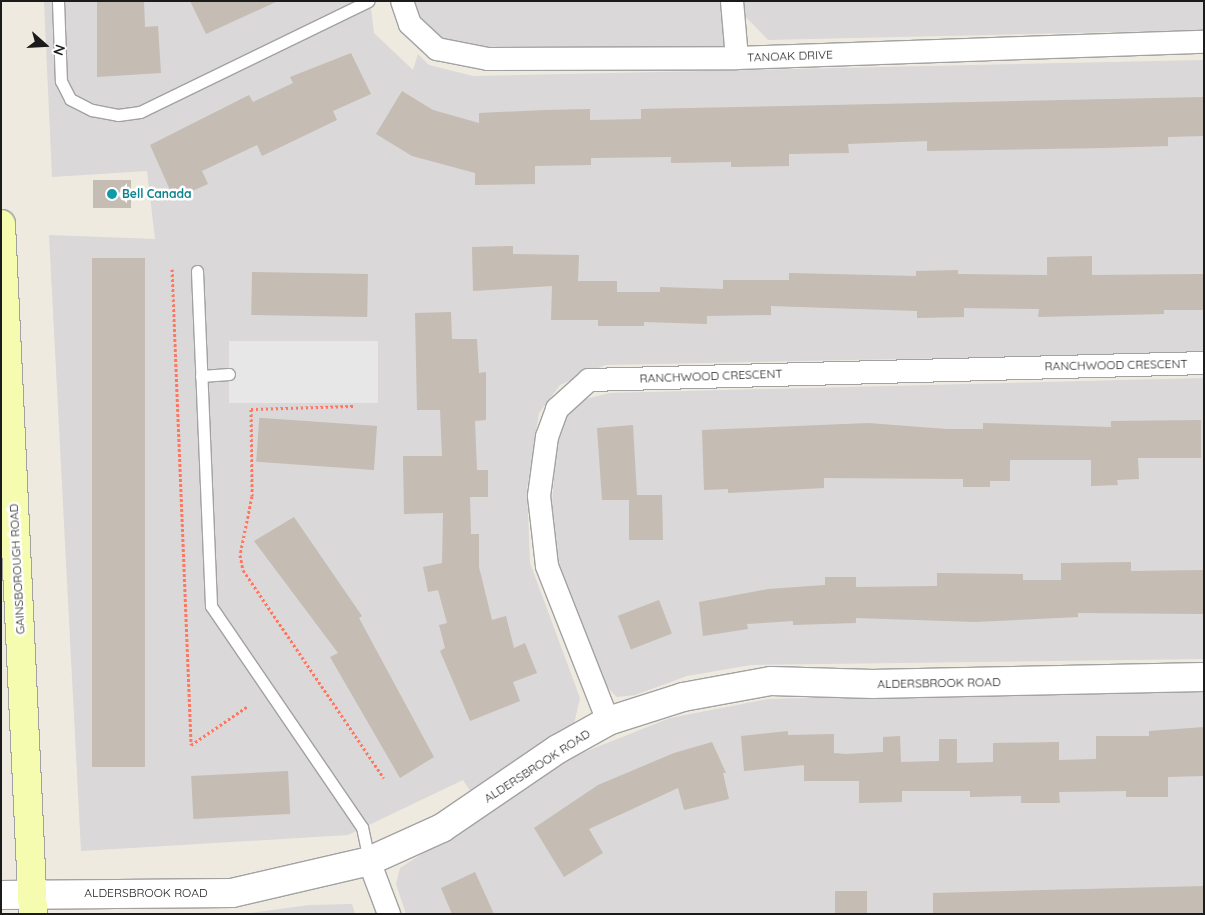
<!DOCTYPE html>
<style>
body{margin:0}
#map{position:relative;width:1205px;height:915px;overflow:hidden;background:#eeeae0;font-family:Quicksand,sans-serif}
div>[style]{position:absolute}
[style*='--x']{left:calc(var(--x)*1px);top:calc(var(--y)*1px);width:calc(var(--w)*1px);rotate:calc(var(--a)*1deg)}
.residential>*{inset:0;background:#dad8d8}
.parking>*{inset:0;background:#e7e7e7;transform-origin:0 0}
.building>*{inset:0;background:#c5bcb3;transform-origin:0 0}
.path>*{height:3px;margin-top:-1.5px;transform-origin:0;background:repeating-linear-gradient(90deg,#ff7760 0 2.5px,transparent 0 5px)}
.roads{filter:drop-shadow(1px 0 #a2a2a2) drop-shadow(-1px 0 #a2a2a2) drop-shadow(0 1px #a2a2a2) drop-shadow(0 -1px #a2a2a2)}
.service>*{height:11px;margin:-5.5px;padding:0 5.5px;transform-origin:5.5px;border-radius:5.5px;background:#fff}
.minor>*{height:22px;margin:-11px;padding:0 11px;transform-origin:11px;border-radius:11px;background:#fff}
.tertiary>*{height:28px;margin:-14px;padding:0 14px;transform-origin:14px;border-radius:14px;background:#fff}
.secondary>*{height:28px;margin:-14px;padding:0 14px;transform-origin:14px;border-radius:14px;background:#f5fcaf}
.dots>*{width:14px;height:14px;translate:-50% -50%;box-sizing:border-box;border:2px solid #fff;border-radius:50%}
span{translate:-50% -50%;white-space:nowrap;text-align:center;line-height:1.15;-webkit-text-stroke:5px #fff;paint-order:stroke}
.street-label{font-size:12px;color:#1b1b1b}
.culture-label{font-size:12px;color:#0d838f;font-weight:700}
.left{translate:0 -50%;text-align:left}
.frame{position:absolute;inset:0;border:2px solid #1b1b1b;pointer-events:none}
.north{position:absolute;left:20px;top:20px;width:50px;height:50px;-webkit-text-stroke:4px #fff;paint-order:stroke;rotate:109deg;font-size:14px;font-weight:700;line-height:20px;text-align:center;color:#1b1b1b}
.north::after{content:'';display:block;margin:auto;width:18px;height:22px;background:#1b1b1b;clip-path:polygon(50% 0,100% 100%,50% 72%,0 100%)}
</style>
<div id="map">
<div class="residential">
<div style="clip-path:polygon(44px 1px,370px 1px,374px 33px,413px 70px,418px 54px,429px 65px,473px 76px,1204px 60px,1204px 353px,605px 365px,560px 385px,539px 413px,527px 489px,530px 563px,580px 698px,574px 724px,473px 795px,463px 780px,348px 835px,81px 851px,49px 235px,155px 239px,147px 171px,52px 177px)"></div>
<div style="clip-path:polygon(405px 1px,732px 1px,737px 58px,437px 49px)"></div>
<div style="clip-path:polygon(741px 1px,1204px 1px,1204px 30px,768px 40px,742px 13px)"></div>
<div style="clip-path:polygon(1204px 378px,1204px 659px,751px 665px,687px 676px,635px 695px,617px 697px,606px 686px,560px 571px,552px 505px,557px 432px,577px 401px,610px 393px)"></div>
<div style="clip-path:polygon(1204px 688px,1204px 914px,406px 914px,396px 884px,400px 868px,577px 755px,670px 718px,768px 699px)"></div>
<div style="clip-path:polygon(352px 904px,355px 914px,243px 914px,309px 905px)"></div>
</div>
<div class="parking">
<div style="left:229px;top:341px;width:149px;height:62px"></div>
</div>
<div class="building">
<div style="clip-path:polygon(97px 1px,144px 1px,145px 27px,158px 26px,161px 73px,97px 77px)"></div>
<div style="clip-path:polygon(190px 1px,278px 1px,206px 34px)"></div>
<div style="clip-path:polygon(351px 53px,371px 94px,333px 111px,337px 120px,262px 156px,257px 145px,202px 171px,208px 184px,174px 199px,150px 145px,249px 95px,253px 102px,293px 83px,290px 77px)"></div>
<div style="clip-path:polygon(402px 91px,433px 110px,479px 123px,479px 113px,545px 110px,590px 109px,590px 120px,641px 119px,641px 109px,1204px 97px,1204px 136px,1168px 137px,1168px 146px,1104px 148px,927px 151px,927px 141px,848px 144px,849px 153px,789px 154px,789px 166px,731px 167px,731px 162px,671px 163px,671px 157px,591px 158px,591px 165px,535px 166px,535px 184px,475px 185px,475px 173px,412px 156px,376px 134px)"></div>
<div style="left:93px;top:180px;width:38px;height:28px"></div>
<div style="clip-path:polygon(513px 246px,513px 254px,579px 255px,578px 281px,617px 281px,617px 292px,660px 292px,660px 287px,723px 289px,723px 280px,789px 280px,789px 273px,916px 276px,916px 271px,958px 270px,958px 274px,1047px 275px,1047px 257px,1092px 256px,1092px 275px,1204px 274px,1204px 310px,1164px 310px,1164px 314px,1038px 317px,1039px 309px,964px 308px,964px 317px,917px 318px,917px 311px,771px 306px,771px 315px,707px 316px,707px 324px,644px 322px,644px 326px,598px 326px,598px 320px,551px 320px,552px 286px,473px 291px,472px 247px)"></div>
<div style="left:92px;top:258px;width:53px;height:509px"></div>
<div style="left:252px;top:272px;width:116px;height:43px;rotate:1deg"></div>
<div style="clip-path:polygon(451px 312px,452px 339px,477px 339px,479px 373px,486px 372px,486px 420px,475px 421px,477px 470px,488px 470px,488px 497px,470px 497px,471px 534px,479px 534px,479px 567px,492px 620px,506px 616px,514px 648px,525px 643px,537px 673px,513px 682px,520px 701px,470px 721px,440px 651px,445px 648px,439px 625px,447px 623px,438px 590px,428px 592px,423px 567px,442px 563px,443px 513px,404px 514px,403px 456px,442px 456px,440px 410px,417px 410px,415px 313px)"></div>
<div style="clip-path:polygon(1201px 420px,1201px 458px,1138px 458px,1139px 479px,1117px 480px,1118px 485px,1091px 486px,1091px 460px,1010px 460px,1010px 481px,990px 481px,990px 487px,963px 487px,963px 479px,824px 478px,824px 488px,728px 493px,728px 489px,704px 490px,702px 430px,868px 423px,947px 429px,983px 429px,983px 423px,1111px 427px,1111px 421px)"></div>
<div style="clip-path:polygon(633px 425px,637px 495px,662px 495px,663px 540px,629px 540px,629px 500px,602px 500px,597px 428px)"></div>
<div style="left:377px;top:426px;width:44px;height:118px;rotate:94deg"></div>
<div style="clip-path:polygon(294px 517px,362px 616px,359px 618px,434px 757px,400px 778px,330px 657px,338px 653px,254px 541px)"></div>
<div style="clip-path:polygon(1131px 562px,1131px 571px,1204px 570px,1204px 614px,1078px 613px,1078px 617px,975px 622px,856px 618px,856px 623px,793px 625px,793px 621px,747px 624px,748px 629px,703px 636px,699px 602px,768px 589px,825px 585px,825px 577px,856px 577px,856px 587px,937px 586px,937px 573px,1023px 574px,1023px 580px,1061px 580px,1061px 563px)"></div>
<div style="left:659px;top:600px;width:36px;height:44px;rotate:69deg"></div>
<div style="clip-path:polygon(1204px 727px,1204px 776px,1168px 777px,1168px 797px,1126px 797px,1126px 791px,1059px 792px,1060px 803px,1021px 803px,1021px 796px,970px 797px,970px 791px,902px 791px,902px 802px,859px 803px,859px 781px,804px 781px,804px 765px,744px 771px,741px 736px,788px 731px,788px 735px,834px 734px,834px 753px,846px 754px,883px 752px,883px 737px,900px 736px,901px 762px,939px 761px,939px 739px,957px 739px,957px 763px,993px 762px,993px 743px,1059px 742px,1059px 760px,1096px 759px,1096px 736px,1149px 736px,1149px 731px)"></div>
<div style="clip-path:polygon(712px 742px,726px 773px,723px 773px,729px 799px,684px 810px,678px 788px,589px 829px,603px 853px,564px 877px,534px 828px,598px 785px,674px 753px)"></div>
<div style="left:288px;top:771px;width:43px;height:97px;rotate:87deg"></div>
<div style="clip-path:polygon(475px 872px,494px 914px,452px 914px,441px 888px)"></div>
<div style="clip-path:polygon(1204px 886px,1204px 914px,933px 914px,933px 893px)"></div>
<div style="left:867px;top:891px;width:23px;height:32px;rotate:90deg"></div>
</div>
<div class="path">
<div style="--x:172;--y:269;--w:476;--a:87.7"></div>
<div style="--x:191;--y:745;--w:69;--a:-34.4"></div>
<div style="--x:353;--y:406;--w:102;--a:178.3"></div>
<div style="--x:251;--y:409;--w:87;--a:89.3"></div>
<div style="--x:252;--y:496;--w:60;--a:101.5"></div>
<div style="--x:240;--y:555;--w:15;--a:79"></div>
<div style="--x:243;--y:570;--w:251;--a:55.9"></div>
</div>
<div class="roads">
<div class="service">
<div style="--x:58;--y:1;--w:80;--a:87.9"></div>
<div style="--x:61;--y:81;--w:20;--a:63"></div>
<div style="--x:70;--y:99;--w:25;--a:27"></div>
<div style="--x:92;--y:110;--w:26;--a:11"></div>
<div style="--x:118;--y:115;--w:22;--a:-8"></div>
<div style="--x:140;--y:112;--w:254;--a:-25.9"></div>
<div style="--x:197;--y:271;--w:335;--a:87.6"></div>
<div style="--x:211;--y:606;--w:268;--a:55.7"></div>
<div style="--x:362;--y:827;--w:35;--a:78"></div>
<div style="--x:201;--y:376;--w:28;--a:-4"></div>
</div>
<div class="minor">
<div style="--x:402;--y:1;--w:24;--a:71"></div>
<div style="--x:410;--y:24;--w:37;--a:43"></div>
<div style="--x:437;--y:49;--w:52;--a:11.1"></div>
<div style="--x:488;--y:59;--w:249;--a:-0.2"></div>
<div style="--x:737;--y:58;--w:467;--a:-2"></div>
<div style="--x:732;--y:1;--w:57;--a:85"></div>
<div style="--x:608;--y:721;--w:167;--a:-111.5"></div>
<div style="--x:547;--y:566;--w:70;--a:-96.5"></div>
<div style="--x:539;--y:496;--w:60;--a:-82.3"></div>
<div style="--x:547;--y:437;--w:30;--a:-70"></div>
<div style="--x:557;--y:409;--w:43;--a:-42.2"></div>
<div style="--x:589;--y:380;--w:615;--a:-1.58"></div>
<div style="--x:369;--y:861;--w:57;--a:69.3"></div>
</div>
<div class="tertiary">
<div style="--x:1;--y:895;--w:231;--a:-0.5"></div>
<div style="--x:232;--y:893;--w:141;--a:-13.1"></div>
<div style="--x:369;--y:861;--w:80;--a:-24.3"></div>
<div style="--x:442;--y:828;--w:140;--a:-34.3"></div>
<div style="--x:558;--y:749;--w:57;--a:-29.2"></div>
<div style="--x:608;--y:721;--w:79;--a:-17.7"></div>
<div style="--x:683;--y:697;--w:89;--a:-10.3"></div>
<div style="--x:771;--y:681;--w:102;--a:1.7"></div>
<div style="--x:873;--y:684;--w:331;--a:-1.2"></div>
</div>
<div class="secondary">
<div style="--x:1;--y:224;--w:691;--a:87.34"></div>
</div>
</div>
<div class="dots">
<div style="left:112px;top:194px;background:#0f9aa8"></div>
</div>
<div class="street-label">
<span style="left:790px;top:56px;rotate:-2deg">TANOAK DRIVE</span>
<span style="left:1116px;top:365px;rotate:-1deg">RANCHWOOD CRESCENT</span>
<span style="left:711px;top:376px;rotate:-2deg">RANCHWOOD CRESCENT</span>
<span style="left:17px;top:569px;rotate:-93deg">GAINSBOROUGH ROAD</span>
<span style="left:939px;top:683px;rotate:-1deg">ALDERSBROOK ROAD</span>
<span style="left:537px;top:766px;rotate:-33deg">ALDERSBROOK ROAD</span>
<span style="left:146px;top:893px">ALDERSBROOK ROAD</span>
</div>
<div class="culture-label">
<span class="left" style="left:122px;top:194px">Bell Canada</span>
</div>
<div class="frame"></div>
<div class="north">N</div>
</div>
